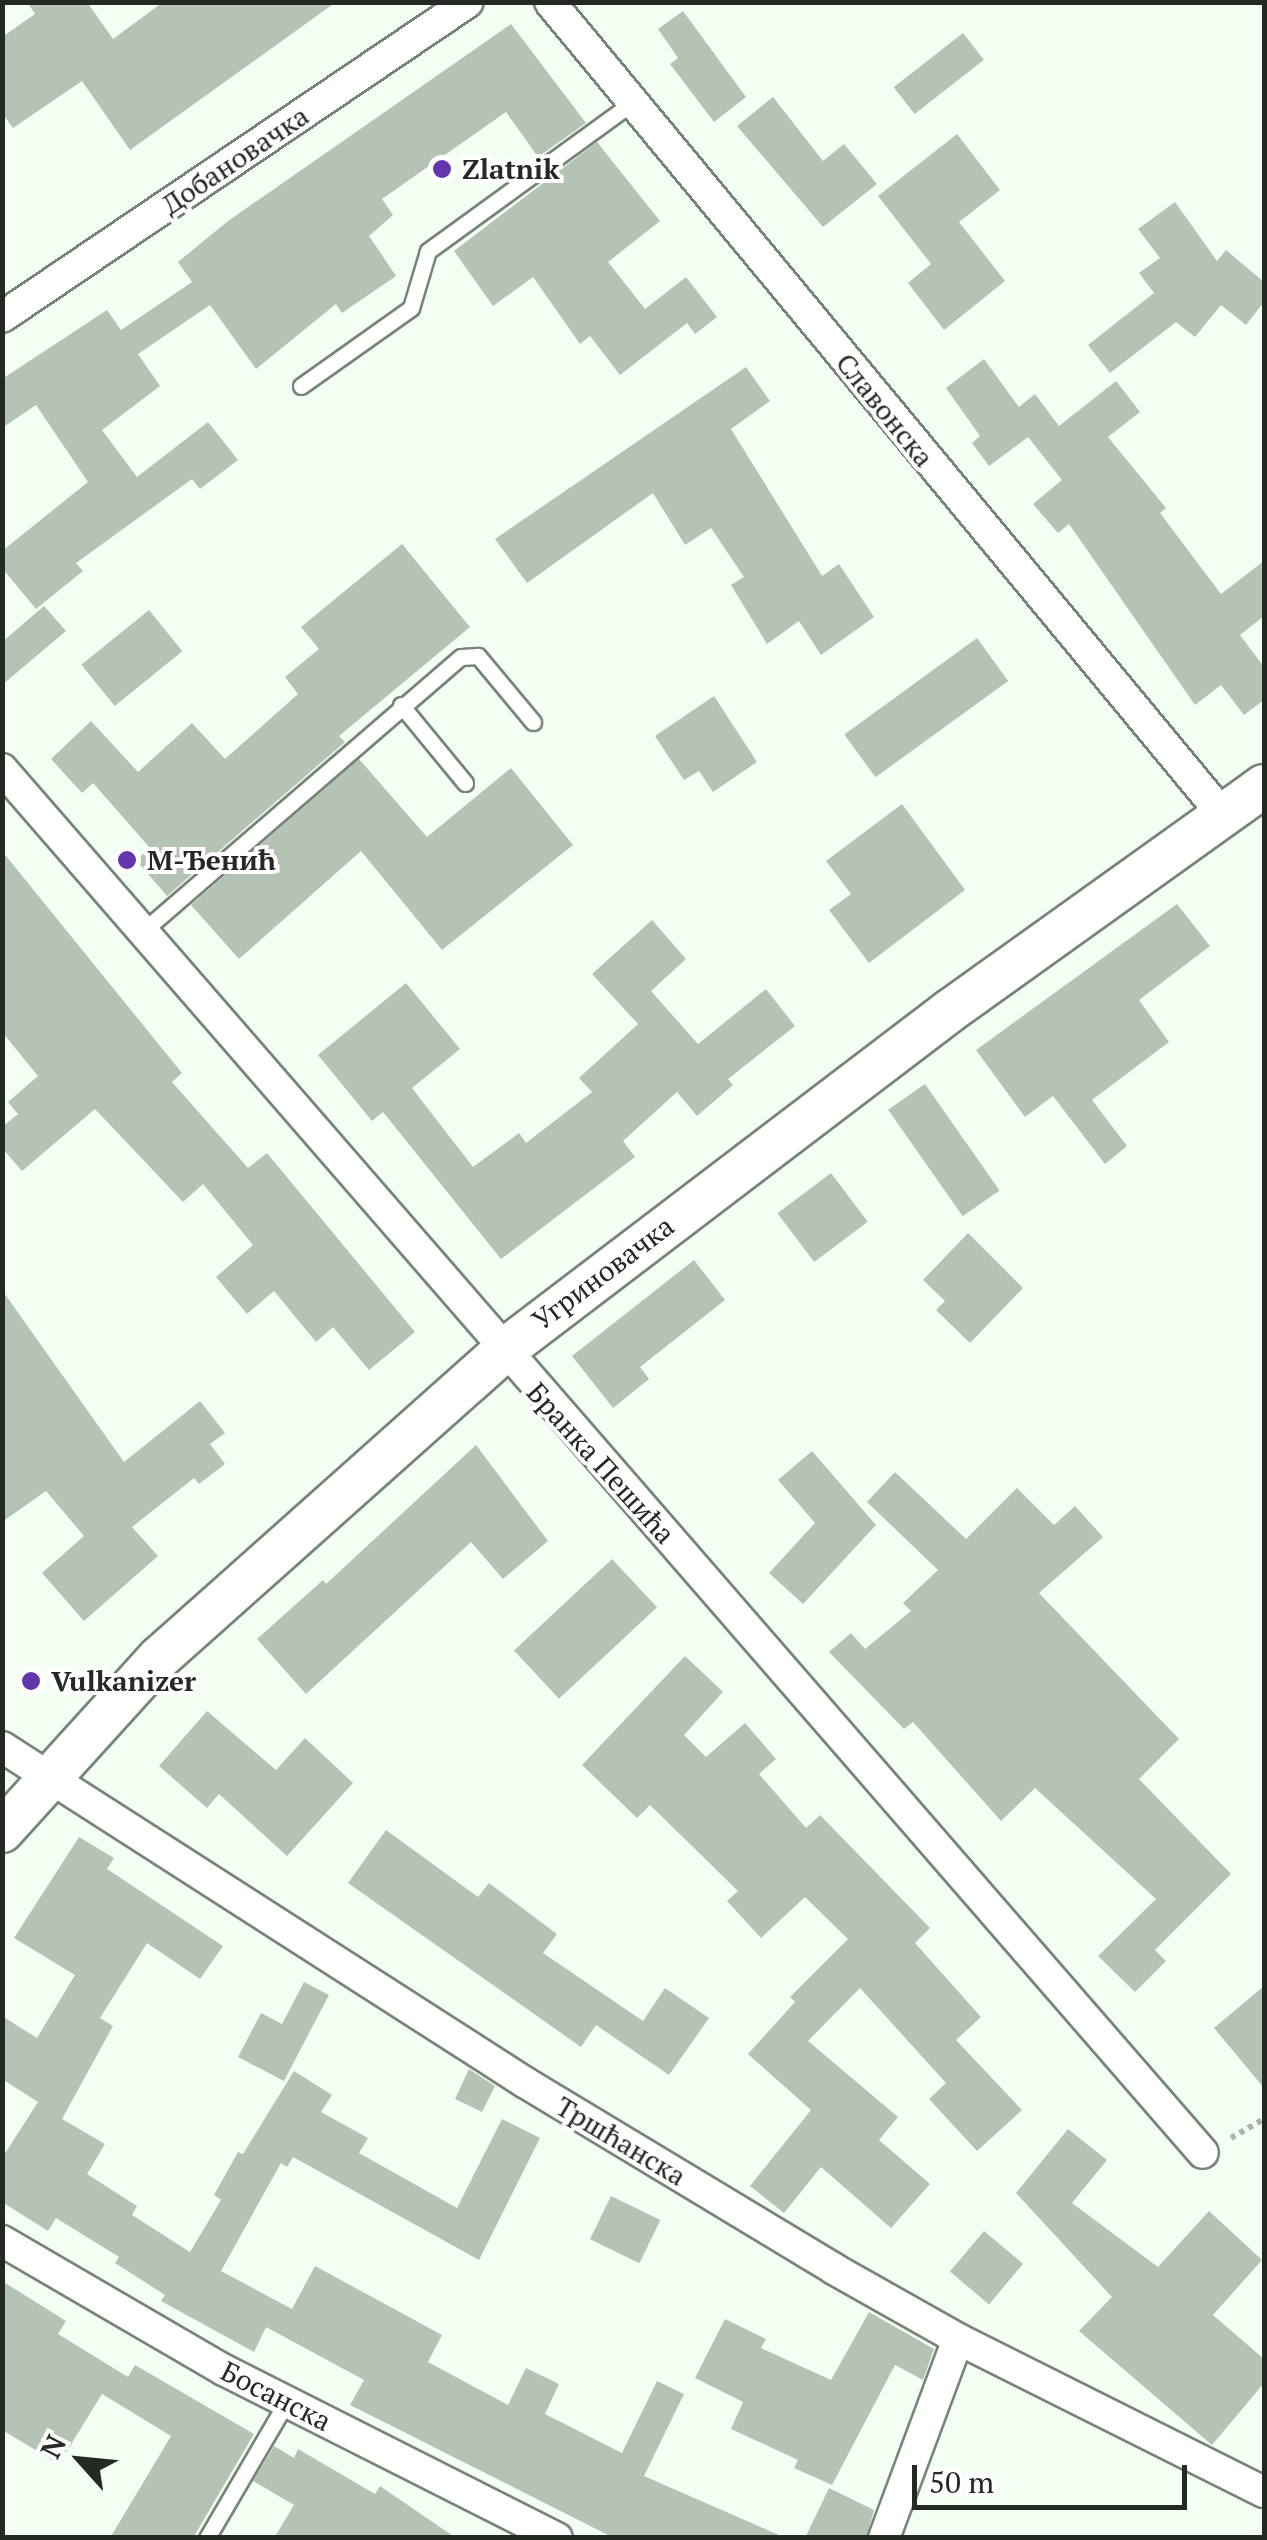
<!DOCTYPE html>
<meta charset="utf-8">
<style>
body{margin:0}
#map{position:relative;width:1267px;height:2540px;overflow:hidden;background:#f3fff3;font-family:"PT Serif",serif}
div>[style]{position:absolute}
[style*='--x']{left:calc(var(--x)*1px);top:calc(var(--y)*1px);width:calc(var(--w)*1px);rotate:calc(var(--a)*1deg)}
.building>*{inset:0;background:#b5c3b5;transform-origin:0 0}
.path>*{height:6px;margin-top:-3px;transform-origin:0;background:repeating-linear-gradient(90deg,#aab4aa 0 5px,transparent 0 10px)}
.roads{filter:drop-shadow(2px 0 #778577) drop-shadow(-2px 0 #778577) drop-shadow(0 2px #778577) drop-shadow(0 -2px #778577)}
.lane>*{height:15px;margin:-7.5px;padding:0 7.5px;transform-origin:7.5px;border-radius:7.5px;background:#fff}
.street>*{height:30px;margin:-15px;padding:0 15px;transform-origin:15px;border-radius:15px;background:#fff}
.secondary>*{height:42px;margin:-21px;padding:0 21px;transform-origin:21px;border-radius:21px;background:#fff}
.dots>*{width:28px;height:28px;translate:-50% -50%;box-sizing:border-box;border:5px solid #fff;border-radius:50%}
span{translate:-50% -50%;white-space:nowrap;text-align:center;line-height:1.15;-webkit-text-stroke:8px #fff;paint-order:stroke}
.street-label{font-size:28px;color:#242924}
.poi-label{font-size:28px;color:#242924;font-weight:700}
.left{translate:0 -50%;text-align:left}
.frame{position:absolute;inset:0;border:5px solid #242924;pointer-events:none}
.north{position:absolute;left:30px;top:2410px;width:100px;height:100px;-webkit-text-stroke:8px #fff;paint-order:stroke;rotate:297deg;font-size:28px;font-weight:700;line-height:40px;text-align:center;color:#242924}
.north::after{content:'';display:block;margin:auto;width:35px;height:45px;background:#242924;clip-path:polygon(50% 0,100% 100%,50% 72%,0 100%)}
.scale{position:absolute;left:912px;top:2465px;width:275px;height:45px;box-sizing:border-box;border:5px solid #242924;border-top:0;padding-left:12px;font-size:30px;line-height:35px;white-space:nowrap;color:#242924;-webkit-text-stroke:8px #fff;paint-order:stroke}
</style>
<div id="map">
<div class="building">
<div style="clip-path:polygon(27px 2px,87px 2px,113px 39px,163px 2px,336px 2px,130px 150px,82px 81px,13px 128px,2px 113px,2px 37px,35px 14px)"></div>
<div style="clip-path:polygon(683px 11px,746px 97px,714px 122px,670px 64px,678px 58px,658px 29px)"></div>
<div style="clip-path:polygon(511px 24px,586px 123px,538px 157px,506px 112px,382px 199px,393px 215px,369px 236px,396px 276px,342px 313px,336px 304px,256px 369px,210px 305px,138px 354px,160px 386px,102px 430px,137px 477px,208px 422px,238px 460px,200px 489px,192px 479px,76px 563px,83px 571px,36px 609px,2px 568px,2px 551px,88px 482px,36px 405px,2px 428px,2px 379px,107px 310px,121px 330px,192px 282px,178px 262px,228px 221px)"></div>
<div style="left:963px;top:33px;width:34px;height:88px;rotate:52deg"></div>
<div style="clip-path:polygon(773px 97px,823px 161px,844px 144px,877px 184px,823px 227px,737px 126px)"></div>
<div style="clip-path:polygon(957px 134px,1000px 190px,959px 222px,1005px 281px,944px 330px,908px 283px,931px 264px,878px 196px)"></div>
<div style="clip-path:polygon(597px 142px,660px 221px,608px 262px,645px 309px,686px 277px,717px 317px,695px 334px,687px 323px,620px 375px,590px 336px,580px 344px,533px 277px,493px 306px,454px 251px)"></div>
<div style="clip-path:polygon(1175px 202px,1217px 261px,1226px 250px,1264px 282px,1264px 302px,1246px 325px,1221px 305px,1195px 337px,1176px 322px,1110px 373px,1088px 345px,1154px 293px,1139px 273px,1160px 258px,1138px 229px)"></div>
<div style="clip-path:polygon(984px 359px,1019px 407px,1035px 394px,1059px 426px,1116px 381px,1140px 412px,1108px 437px,1166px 508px,1160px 513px,1221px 594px,1264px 561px,1264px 616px,1240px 635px,1264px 667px,1264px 700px,1244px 715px,1221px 685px,1195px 705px,1069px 524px,1058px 533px,1033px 504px,1062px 480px,1028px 437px,989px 466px,972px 443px,980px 436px,946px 388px)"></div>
<div style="clip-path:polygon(746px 367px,770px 401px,731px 429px,822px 576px,839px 564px,874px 617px,821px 655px,799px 621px,767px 644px,731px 585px,744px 577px,711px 528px,685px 545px,653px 493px,527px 583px,495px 539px)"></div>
<div style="clip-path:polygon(402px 544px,470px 627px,339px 736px,345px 742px,167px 896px,136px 860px,150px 848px,93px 783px,82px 793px,51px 759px,91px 721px,138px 772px,192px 723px,225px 759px,298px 694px,285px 677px,319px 649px,301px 627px)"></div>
<div style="clip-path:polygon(44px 606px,66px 631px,2px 685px,2px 642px)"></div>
<div style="left:149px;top:610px;width:53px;height:87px;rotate:51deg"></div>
<div style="left:977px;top:638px;width:53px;height:164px;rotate:54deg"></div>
<div style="clip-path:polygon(714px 696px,757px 762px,713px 792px,699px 771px,684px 780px,655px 736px)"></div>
<div style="clip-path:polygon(359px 759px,427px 837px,511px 768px,573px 845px,442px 950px,361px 851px,239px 959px,191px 905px)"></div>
<div style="clip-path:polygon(902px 804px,965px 890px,869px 963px,829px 910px,851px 894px,826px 861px)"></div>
<div style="clip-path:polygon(2px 851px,182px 1073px,172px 1082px,248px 1168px,267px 1153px,415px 1332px,369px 1370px,333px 1327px,316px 1342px,274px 1291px,247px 1314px,216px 1277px,253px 1245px,203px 1184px,183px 1202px,95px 1109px,22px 1171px,2px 1148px,2px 1127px,18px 1114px,8px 1102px,38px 1076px,2px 1032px)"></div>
<div style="clip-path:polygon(1177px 904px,1210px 946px,1139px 1000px,1169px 1042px,1092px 1100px,1127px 1146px,1105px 1164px,1053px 1096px,1025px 1117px,976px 1050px)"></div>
<div style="clip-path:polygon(652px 920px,686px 959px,651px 991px,698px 1044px,766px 989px,795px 1026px,728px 1079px,733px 1085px,697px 1116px,677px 1092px,623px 1141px,635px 1157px,501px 1259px,383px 1112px,372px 1121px,318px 1055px,406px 983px,460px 1049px,412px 1088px,473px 1167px,519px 1133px,526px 1143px,592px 1092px,579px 1078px,638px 1024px,592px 974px)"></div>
<div style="left:925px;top:1084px;width:130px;height:45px;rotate:55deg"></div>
<div style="left:831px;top:1173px;width:61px;height:67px;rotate:53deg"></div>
<div style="clip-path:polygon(968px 1233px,1023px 1288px,970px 1343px,936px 1310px,945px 1301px,923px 1280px)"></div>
<div style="clip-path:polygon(694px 1260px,725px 1300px,640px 1367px,649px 1379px,613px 1408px,572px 1356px)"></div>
<div style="clip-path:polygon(2px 1290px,124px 1462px,200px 1401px,225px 1433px,210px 1444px,225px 1464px,199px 1484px,194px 1478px,132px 1527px,158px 1556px,84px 1621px,42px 1573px,84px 1536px,46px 1491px,2px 1522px)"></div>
<div style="clip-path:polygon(476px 1445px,548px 1541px,503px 1579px,471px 1542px,306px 1694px,257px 1639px,323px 1580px,326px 1584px)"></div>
<div style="clip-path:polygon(812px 1451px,876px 1525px,803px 1604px,769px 1573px,815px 1523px,778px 1480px)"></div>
<div style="clip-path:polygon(895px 1472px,966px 1539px,1017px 1488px,1054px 1525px,1075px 1506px,1103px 1537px,1039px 1593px,1179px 1739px,1139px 1779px,1231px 1874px,1155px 1950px,1166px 1961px,1135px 1992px,1098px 1956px,1156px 1899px,1035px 1788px,1001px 1821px,913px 1722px,904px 1729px,829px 1652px,851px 1633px,865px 1649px,911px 1611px,903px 1603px,938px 1570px,867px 1502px)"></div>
<div style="left:612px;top:1559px;width:66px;height:134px;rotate:47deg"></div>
<div style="clip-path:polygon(685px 1656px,723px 1692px,684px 1735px,706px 1757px,745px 1723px,776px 1759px,759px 1774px,806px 1828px,820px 1815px,930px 1928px,915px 1943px,981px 2017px,956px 2040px,1022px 2110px,977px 2151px,929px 2099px,946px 2083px,860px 1988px,808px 2041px,898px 2117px,879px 2140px,930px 2184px,891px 2228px,821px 2167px,784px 2213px,750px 2186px,811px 2110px,748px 2054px,795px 2002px,790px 1997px,848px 1939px,805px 1897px,761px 1938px,727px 1901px,738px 1891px,650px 1805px,637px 1818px,582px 1765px)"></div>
<div style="clip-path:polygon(207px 1711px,276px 1770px,305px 1738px,353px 1783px,287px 1856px,219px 1794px,207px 1808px,159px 1766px)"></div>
<div style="clip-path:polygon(386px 1830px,478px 1897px,489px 1883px,557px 1934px,543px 1953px,643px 2021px,665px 1988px,709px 2018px,669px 2075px,596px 2025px,581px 2047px,348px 1883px)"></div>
<div style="clip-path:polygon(79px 1837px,114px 1858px,107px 1869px,223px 1946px,200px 1979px,147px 1943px,100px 2018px,113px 2026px,62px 2119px,105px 2144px,87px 2174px,137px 2206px,132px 2215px,190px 2252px,221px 2200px,214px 2195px,238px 2152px,243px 2154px,294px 2071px,332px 2095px,321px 2112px,368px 2138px,359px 2153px,457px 2208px,502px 2119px,540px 2138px,479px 2260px,293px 2157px,287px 2167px,281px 2163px,221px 2271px,292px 2309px,315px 2266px,442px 2335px,428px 2362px,508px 2405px,526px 2368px,559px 2384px,545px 2414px,622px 2453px,657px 2381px,684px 2394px,644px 2476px,786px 2538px,614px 2538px,350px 2405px,364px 2380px,266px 2327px,254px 2352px,161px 2301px,165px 2295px,115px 2263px,119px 2257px,56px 2218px,48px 2231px,2px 2202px,2px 2158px,38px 2102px,2px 2079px,2px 2016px,37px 2038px,75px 1975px,14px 1938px)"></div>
<div style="clip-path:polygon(304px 1982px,329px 1995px,284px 2081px,238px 2057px,261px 2013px,282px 2024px)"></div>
<div style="clip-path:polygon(1264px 1986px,1264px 2088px,1214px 2028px)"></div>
<div style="clip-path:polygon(469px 2069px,495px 2086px,482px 2112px,455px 2099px)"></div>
<div style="clip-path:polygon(1068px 2129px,1107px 2160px,1072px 2203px,1158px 2267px,1209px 2211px,1262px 2260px,1213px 2315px,1264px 2359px,1264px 2383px,1212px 2445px,1079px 2331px,1112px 2297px,1016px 2193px)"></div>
<div style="left:611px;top:2196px;width:55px;height:48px;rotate:26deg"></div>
<div style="left:984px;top:2231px;width:51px;height:53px;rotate:40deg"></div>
<div style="clip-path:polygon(2px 2281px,66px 2321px,58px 2334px,128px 2377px,135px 2365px,254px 2434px,193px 2538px,110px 2538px,171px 2436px,102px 2394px,59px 2464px,2px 2430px)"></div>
<div style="clip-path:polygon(869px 2312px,934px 2349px,923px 2380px,895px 2365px,832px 2485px,794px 2468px,798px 2460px,731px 2429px,743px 2402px,695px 2378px,725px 2319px,766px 2339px,761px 2348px,831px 2380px)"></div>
<div style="clip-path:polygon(274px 2446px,294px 2458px,298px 2449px,375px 2494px,380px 2486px,456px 2538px,274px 2538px,294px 2505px,253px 2481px)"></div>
<div style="clip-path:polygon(829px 2488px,874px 2510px,866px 2538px,805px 2538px)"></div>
</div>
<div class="path">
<div style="--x:1231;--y:2138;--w:38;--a:-30"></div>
</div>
<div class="roads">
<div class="lane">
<div style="--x:301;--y:386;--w:135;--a:-35.3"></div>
<div style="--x:411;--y:308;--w:59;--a:-73.4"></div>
<div style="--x:428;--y:251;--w:252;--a:-36"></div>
<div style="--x:401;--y:705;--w:101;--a:50.6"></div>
<div style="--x:142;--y:932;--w:421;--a:-40.8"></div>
<div style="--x:461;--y:657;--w:17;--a:-3"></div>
<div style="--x:478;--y:656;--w:86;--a:50.2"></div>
<div style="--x:207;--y:2538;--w:159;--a:-59.7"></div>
</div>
<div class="street">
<div style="--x:550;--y:2;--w:1055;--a:50.38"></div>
<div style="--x:2;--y:317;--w:562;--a:-34.06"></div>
<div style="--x:2;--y:769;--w:1832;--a:49.05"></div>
<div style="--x:2;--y:1747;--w:622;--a:32.67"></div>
<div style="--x:526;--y:2083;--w:360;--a:31.1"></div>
<div style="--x:834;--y:2269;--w:142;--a:29.4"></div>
<div style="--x:958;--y:2339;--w:342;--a:26.6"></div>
<div style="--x:2;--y:2241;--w:257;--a:30.2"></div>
<div style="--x:224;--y:2370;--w:373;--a:26.8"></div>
<div style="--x:884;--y:2538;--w:212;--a:-69.6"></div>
</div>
<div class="secondary">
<div style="--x:2;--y:1831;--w:234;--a:-47.8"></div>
<div style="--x:159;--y:1658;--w:461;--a:-41.7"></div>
<div style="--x:503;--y:1351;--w:563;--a:-37.28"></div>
<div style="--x:951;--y:1010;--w:385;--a:-35.6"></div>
</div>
</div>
<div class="dots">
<div style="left:442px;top:169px;background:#6436ae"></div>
<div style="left:127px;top:860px;background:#6436ae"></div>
<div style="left:31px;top:1681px;background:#6436ae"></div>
</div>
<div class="street-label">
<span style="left:235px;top:160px;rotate:-34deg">Добановачка</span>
<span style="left:885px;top:410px;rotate:51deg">Славонска</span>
<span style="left:603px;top:1273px;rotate:-37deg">Угриновачка</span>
<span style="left:601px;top:1463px;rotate:48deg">Бранка Пешића</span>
<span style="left:621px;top:2141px;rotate:31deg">Тршћанска</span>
<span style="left:276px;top:2396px;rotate:27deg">Босанска</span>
</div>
<div class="poi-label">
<span class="left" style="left:462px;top:169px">Zlatnik</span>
<span class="left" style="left:147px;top:860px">М-Ђенић</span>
<span class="left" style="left:51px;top:1681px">Vulkanizer</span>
</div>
<div class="frame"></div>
<div class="north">N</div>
<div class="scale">50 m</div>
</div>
